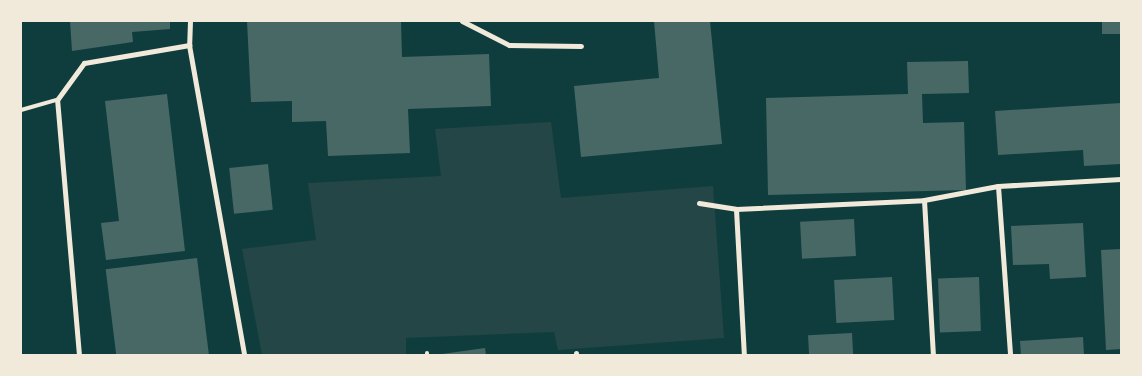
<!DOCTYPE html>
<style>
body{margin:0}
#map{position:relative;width:1142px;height:376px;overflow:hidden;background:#0f3d3e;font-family:Bitter,serif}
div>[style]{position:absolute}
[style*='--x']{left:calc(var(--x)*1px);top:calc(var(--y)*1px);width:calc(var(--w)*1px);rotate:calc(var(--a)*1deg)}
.green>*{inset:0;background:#244646}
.building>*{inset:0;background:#486865;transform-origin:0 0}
.service>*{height:4px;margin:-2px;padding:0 2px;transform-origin:2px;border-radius:2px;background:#f1e9da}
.minor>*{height:5px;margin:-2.5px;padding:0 2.5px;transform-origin:2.5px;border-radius:2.5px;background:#f1e9da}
span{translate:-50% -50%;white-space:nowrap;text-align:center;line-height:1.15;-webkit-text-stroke:5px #f1e9da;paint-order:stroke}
.frame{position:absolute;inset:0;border:22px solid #f1e9da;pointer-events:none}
</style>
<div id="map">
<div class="green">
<div style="clip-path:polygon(551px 122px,561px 198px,713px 186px,724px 338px,558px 350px,554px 332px,406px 338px,406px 355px,262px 355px,242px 249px,316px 240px,308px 183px,441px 176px,435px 129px)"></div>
</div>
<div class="building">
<div style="clip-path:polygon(70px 21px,170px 21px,170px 29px,132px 32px,133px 42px,72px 51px)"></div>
<div style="clip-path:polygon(247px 21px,401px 21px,402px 57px,489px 54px,491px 106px,408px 109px,410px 153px,328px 156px,326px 121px,292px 122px,292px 101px,251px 102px)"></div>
<div style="clip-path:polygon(654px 21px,710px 21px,722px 144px,581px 157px,574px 86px,659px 78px)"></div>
<div style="left:1102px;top:21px;width:19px;height:13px"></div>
<div style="clip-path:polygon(968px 61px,969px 93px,922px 94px,923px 123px,964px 122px,966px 190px,768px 195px,766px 98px,908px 94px,907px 62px)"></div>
<div style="clip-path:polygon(167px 94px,185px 251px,106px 260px,101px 223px,119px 221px,105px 101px)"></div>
<div style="clip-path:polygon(1121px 103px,1121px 164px,1084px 166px,1083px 150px,998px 155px,995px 111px)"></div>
<div style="left:268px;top:164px;width:46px;height:39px;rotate:84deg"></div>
<div style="left:854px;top:219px;width:37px;height:54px;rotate:87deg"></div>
<div style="clip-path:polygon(1083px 223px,1086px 277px,1050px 279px,1049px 264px,1013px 265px,1011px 226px)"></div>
<div style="clip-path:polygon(1121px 249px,1121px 349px,1106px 350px,1101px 250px)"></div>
<div style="left:197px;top:258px;width:98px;height:92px;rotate:83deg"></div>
<div style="left:892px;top:277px;width:43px;height:58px;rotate:87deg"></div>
<div style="left:979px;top:277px;width:54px;height:41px;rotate:88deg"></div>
<div style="left:852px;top:333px;width:22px;height:44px;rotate:87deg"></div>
<div style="clip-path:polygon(1083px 337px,1084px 355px,1021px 355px,1020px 341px)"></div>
<div style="clip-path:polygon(485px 348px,486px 355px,442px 355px,442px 354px)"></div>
</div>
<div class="service">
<div style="--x:21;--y:110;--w:37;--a:-16"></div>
<div style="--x:427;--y:353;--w:2;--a:90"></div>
</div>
<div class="minor">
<div style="--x:190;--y:21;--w:24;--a:92"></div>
<div style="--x:189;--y:45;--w:315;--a:79.9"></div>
<div style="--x:462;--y:21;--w:53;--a:27.1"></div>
<div style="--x:509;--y:45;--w:72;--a:0.8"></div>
<div style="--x:998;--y:186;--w:169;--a:85.9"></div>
<div style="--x:924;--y:200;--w:155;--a:86.7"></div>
<div style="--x:699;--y:203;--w:37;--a:9"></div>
<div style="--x:736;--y:209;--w:188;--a:-2.7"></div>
<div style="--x:924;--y:200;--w:75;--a:-10.7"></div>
<div style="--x:998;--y:186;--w:123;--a:-3.3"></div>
<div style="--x:736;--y:209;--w:146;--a:86.9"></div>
<div style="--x:576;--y:353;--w:2;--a:90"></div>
<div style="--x:79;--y:355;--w:256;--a:-94.9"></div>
<div style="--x:57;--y:100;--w:46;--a:-53.9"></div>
<div style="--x:84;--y:63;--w:107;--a:-9.7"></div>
</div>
<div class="frame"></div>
</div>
